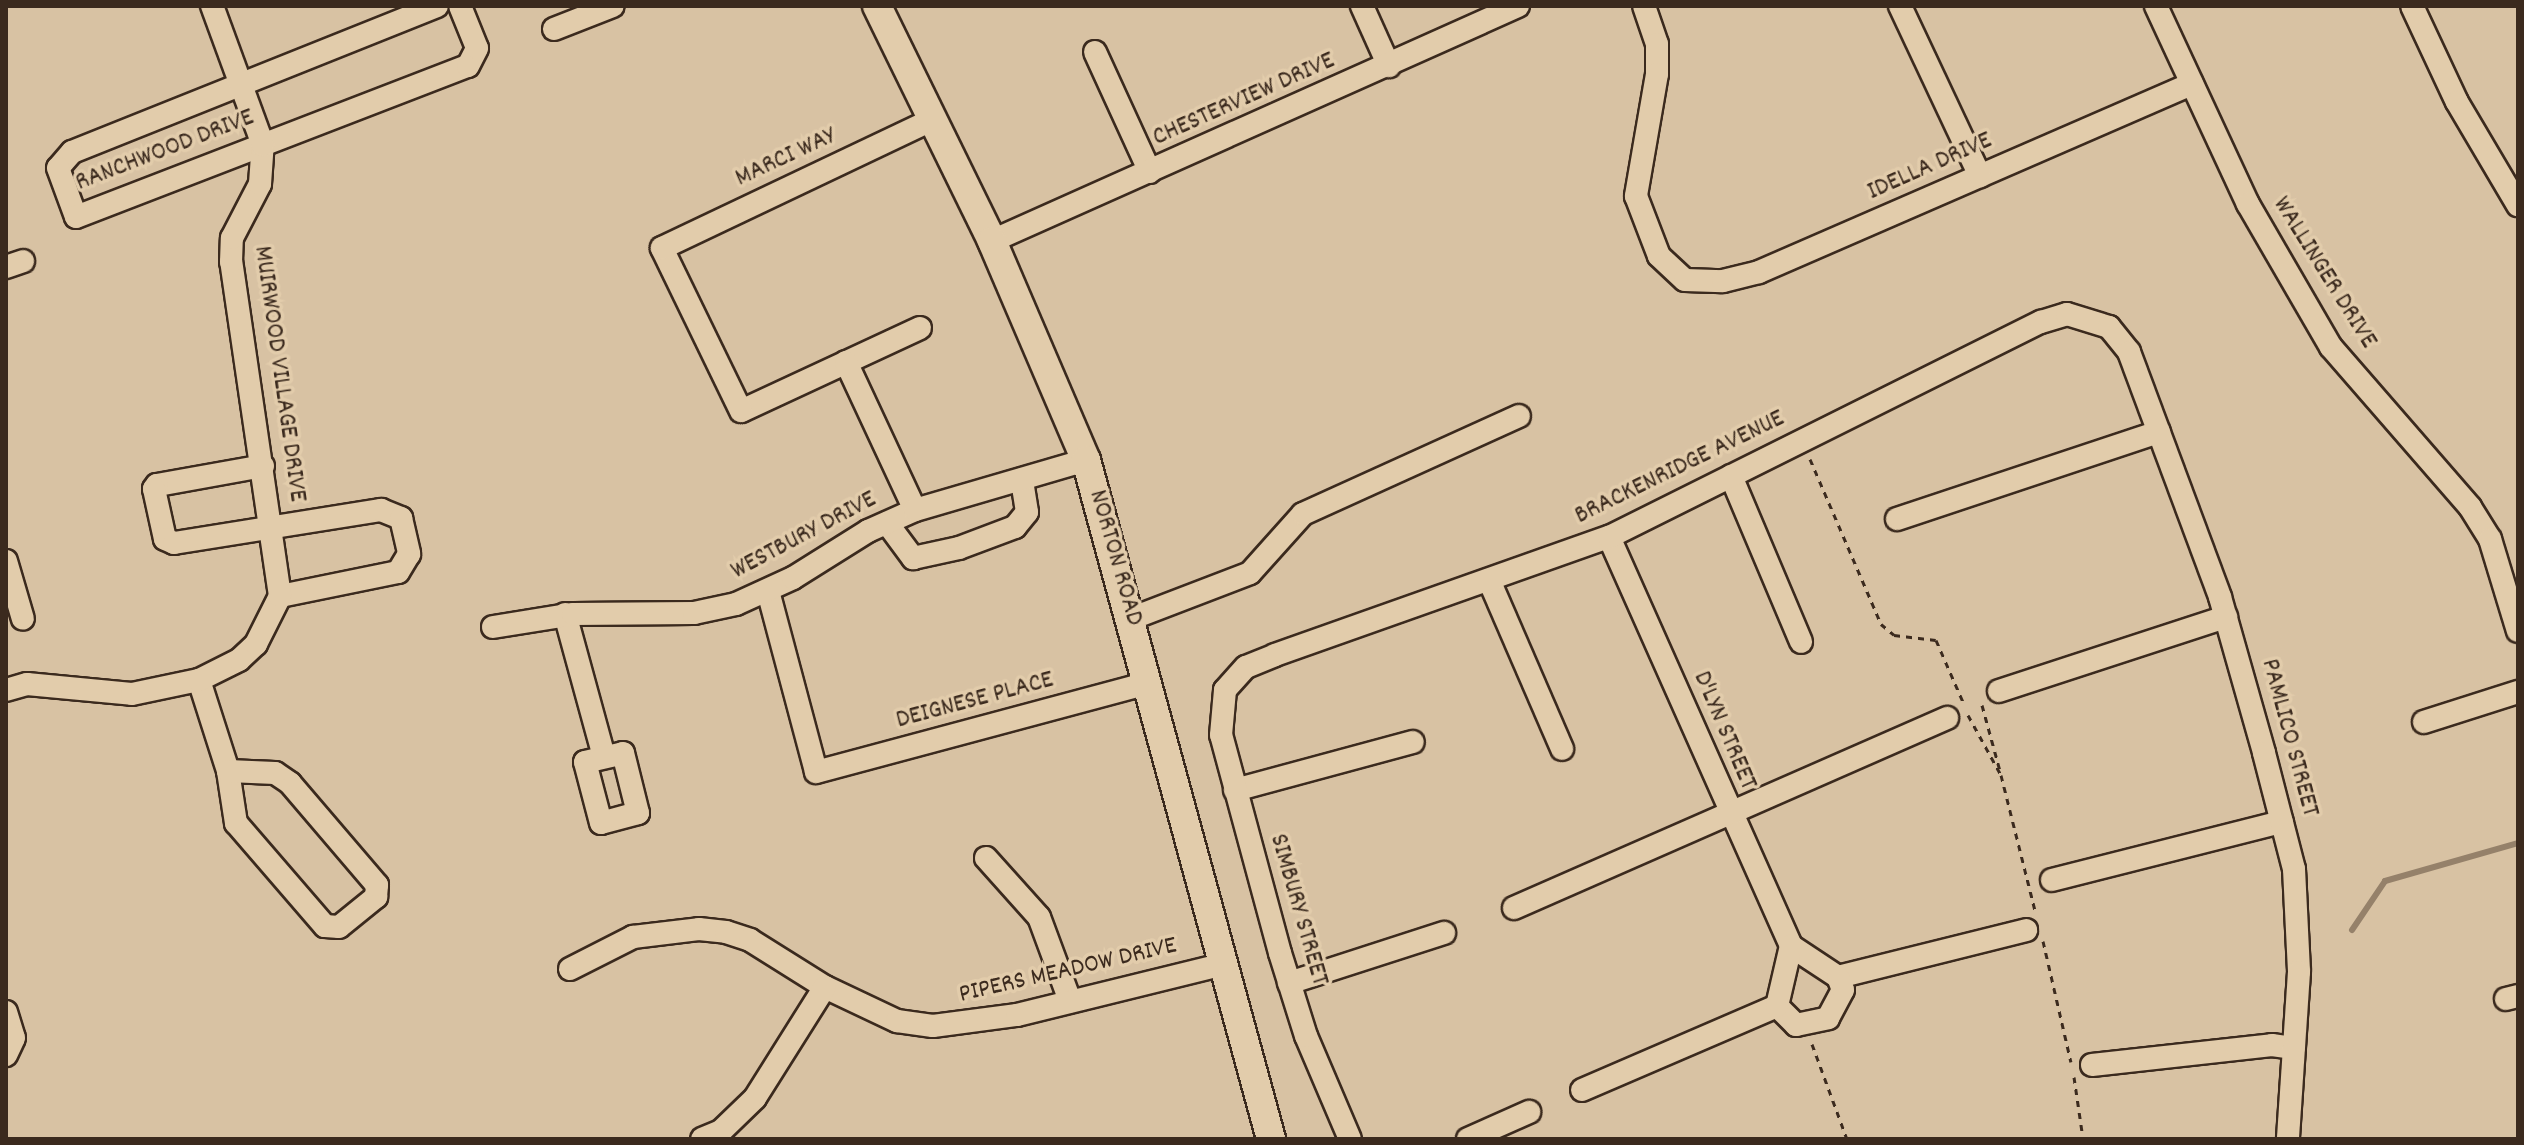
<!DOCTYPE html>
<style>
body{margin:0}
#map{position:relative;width:2524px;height:1145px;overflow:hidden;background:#d8c2a3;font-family:Dekko,sans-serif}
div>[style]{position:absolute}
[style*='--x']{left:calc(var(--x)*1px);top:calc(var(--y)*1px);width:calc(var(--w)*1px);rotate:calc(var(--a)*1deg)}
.stream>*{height:6px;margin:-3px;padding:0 3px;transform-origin:3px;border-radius:3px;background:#95816a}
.path>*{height:3px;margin-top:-1.5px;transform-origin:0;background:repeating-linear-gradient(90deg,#3b2a1e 0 6px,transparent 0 12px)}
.roads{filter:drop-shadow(2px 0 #3b2a1e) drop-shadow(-2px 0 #3b2a1e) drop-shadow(0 2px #3b2a1e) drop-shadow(0 -2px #3b2a1e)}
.minor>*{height:22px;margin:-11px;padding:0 11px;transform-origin:11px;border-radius:11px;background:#e2ccab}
.major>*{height:28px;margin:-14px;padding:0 14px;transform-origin:14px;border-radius:14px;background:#e2ccab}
span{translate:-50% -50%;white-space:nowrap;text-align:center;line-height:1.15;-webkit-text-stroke:7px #e2ccab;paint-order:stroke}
.street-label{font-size:26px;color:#3b2a1e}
.frame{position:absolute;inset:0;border:8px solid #3b2a1e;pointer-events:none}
</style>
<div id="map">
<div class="stream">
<div style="--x:2352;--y:930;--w:59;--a:-56"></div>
<div style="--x:2385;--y:881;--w:138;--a:-15.9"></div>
</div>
<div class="path">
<div style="--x:1810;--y:459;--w:180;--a:66.7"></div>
<div style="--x:1881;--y:624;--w:17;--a:40"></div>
<div style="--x:1894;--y:635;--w:42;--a:6.8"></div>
<div style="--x:1936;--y:640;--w:70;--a:66.4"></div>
<div style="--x:1982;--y:705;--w:68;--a:74.7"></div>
<div style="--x:1968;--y:715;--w:68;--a:61.2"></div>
<div style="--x:2001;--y:775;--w:139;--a:75.9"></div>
<div style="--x:2043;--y:941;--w:124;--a:77"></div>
<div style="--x:1812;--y:1044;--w:101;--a:69.8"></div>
<div style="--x:2074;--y:1077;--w:63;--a:81.7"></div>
</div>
<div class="roads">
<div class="minor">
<div style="--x:437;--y:6;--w:393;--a:158.2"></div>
<div style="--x:72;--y:152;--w:21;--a:131"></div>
<div style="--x:58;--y:168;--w:52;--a:69.8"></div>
<div style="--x:76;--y:217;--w:420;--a:-21.1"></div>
<div style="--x:468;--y:66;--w:20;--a:-63"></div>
<div style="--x:477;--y:48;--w:45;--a:-112"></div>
<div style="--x:1362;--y:6;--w:66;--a:65.8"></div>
<div style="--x:1644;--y:6;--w:40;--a:71.1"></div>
<div style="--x:1657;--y:44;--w:30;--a:90"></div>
<div style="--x:1657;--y:74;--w:124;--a:99.8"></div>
<div style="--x:1636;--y:196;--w:64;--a:69"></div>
<div style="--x:1659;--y:256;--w:35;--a:43"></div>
<div style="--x:1685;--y:280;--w:38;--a:2"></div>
<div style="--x:1723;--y:281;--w:37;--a:-14"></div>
<div style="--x:1759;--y:272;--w:472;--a:-23.5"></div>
<div style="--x:1900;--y:6;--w:188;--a:64.8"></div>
<div style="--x:2156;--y:6;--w:218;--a:65.1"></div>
<div style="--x:2248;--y:204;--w:165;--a:59.9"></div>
<div style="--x:2331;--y:347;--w:212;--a:49"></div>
<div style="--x:2470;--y:507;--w:38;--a:58"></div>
<div style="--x:2490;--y:539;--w:96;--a:73.1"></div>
<div style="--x:2412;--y:6;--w:106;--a:64.9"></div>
<div style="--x:2457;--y:102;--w:120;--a:59.4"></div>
<div style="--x:554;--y:29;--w:63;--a:-21.3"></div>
<div style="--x:1095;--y:52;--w:132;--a:65.4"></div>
<div style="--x:992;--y:241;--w:576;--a:-24.07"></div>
<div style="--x:6;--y:267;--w:18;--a:-19"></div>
<div style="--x:920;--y:328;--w:197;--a:155.1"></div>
<div style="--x:741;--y:411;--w:181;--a:-115.9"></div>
<div style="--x:662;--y:248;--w:301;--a:-25.4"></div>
<div style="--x:846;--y:362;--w:163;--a:65"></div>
<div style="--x:263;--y:466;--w:108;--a:169.8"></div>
<div style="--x:157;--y:485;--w:5;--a:127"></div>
<div style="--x:154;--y:489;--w:51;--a:77.6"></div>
<div style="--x:165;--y:539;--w:10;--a:24"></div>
<div style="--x:174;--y:543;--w:210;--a:-9.1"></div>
<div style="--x:381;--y:510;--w:22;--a:22"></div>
<div style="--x:401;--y:518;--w:37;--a:77"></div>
<div style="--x:409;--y:554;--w:21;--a:121"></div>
<div style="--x:398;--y:572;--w:120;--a:168.5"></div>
<div style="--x:1731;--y:476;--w:180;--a:67.1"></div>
<div style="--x:1897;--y:519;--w:276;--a:-18.4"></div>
<div style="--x:887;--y:523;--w:44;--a:53.4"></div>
<div style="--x:913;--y:558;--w:47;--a:-12.3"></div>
<div style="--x:959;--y:548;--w:60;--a:-20.6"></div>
<div style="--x:1015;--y:527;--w:19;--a:-51"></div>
<div style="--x:1027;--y:512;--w:33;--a:-99"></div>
<div style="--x:1609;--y:537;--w:448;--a:66"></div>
<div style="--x:6;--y:561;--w:60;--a:73.7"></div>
<div style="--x:1489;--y:580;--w:184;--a:66.6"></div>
<div style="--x:768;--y:591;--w:187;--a:75.1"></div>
<div style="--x:816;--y:772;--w:345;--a:-15"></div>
<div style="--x:565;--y:614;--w:148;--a:74.7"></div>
<div style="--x:1133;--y:618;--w:125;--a:-21"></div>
<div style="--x:1250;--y:573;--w:79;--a:-48.1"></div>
<div style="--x:1303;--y:514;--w:237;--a:-24.4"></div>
<div style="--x:493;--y:627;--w:81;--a:-9.2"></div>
<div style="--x:573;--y:614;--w:121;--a:-0.5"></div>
<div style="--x:694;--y:613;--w:43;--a:-12.1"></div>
<div style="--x:736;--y:604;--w:63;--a:-24.5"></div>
<div style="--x:793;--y:578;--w:89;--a:-32.1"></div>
<div style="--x:868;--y:531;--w:51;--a:-24.1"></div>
<div style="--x:915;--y:510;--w:178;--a:-16.3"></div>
<div style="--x:199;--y:680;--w:96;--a:72.3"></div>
<div style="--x:228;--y:771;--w:53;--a:81.3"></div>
<div style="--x:236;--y:823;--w:136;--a:49.2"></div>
<div style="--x:325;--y:926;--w:14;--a:4"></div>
<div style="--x:339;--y:927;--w:48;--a:-39"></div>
<div style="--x:376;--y:897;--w:12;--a:-85"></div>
<div style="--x:377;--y:885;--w:134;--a:-130.5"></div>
<div style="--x:290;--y:783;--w:18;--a:-146"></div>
<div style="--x:275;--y:773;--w:47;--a:-177.6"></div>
<div style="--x:6;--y:690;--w:22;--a:-16"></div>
<div style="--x:27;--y:684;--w:105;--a:5.4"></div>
<div style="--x:132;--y:694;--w:68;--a:-11.8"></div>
<div style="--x:199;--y:680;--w:45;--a:-26.6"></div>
<div style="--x:239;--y:660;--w:23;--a:-43"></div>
<div style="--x:256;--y:644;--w:54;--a:-63.4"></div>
<div style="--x:280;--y:596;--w:338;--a:-98.3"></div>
<div style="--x:231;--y:262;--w:24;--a:-88"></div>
<div style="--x:232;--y:238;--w:61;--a:-62.6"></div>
<div style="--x:260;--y:184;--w:39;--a:-86"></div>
<div style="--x:263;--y:145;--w:148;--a:-110.1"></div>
<div style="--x:1999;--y:691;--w:239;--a:-18.1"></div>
<div style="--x:2424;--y:722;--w:99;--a:-17.7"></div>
<div style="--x:623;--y:753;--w:62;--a:76"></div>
<div style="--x:638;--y:813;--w:38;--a:165"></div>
<div style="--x:601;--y:823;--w:63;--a:-104.7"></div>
<div style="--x:585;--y:762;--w:39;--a:-13"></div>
<div style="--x:1235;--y:790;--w:184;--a:-15.1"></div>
<div style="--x:986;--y:858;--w:79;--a:48.1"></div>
<div style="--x:1039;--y:917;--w:90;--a:69.7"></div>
<div style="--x:2052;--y:880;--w:237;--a:-14.2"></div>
<div style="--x:1514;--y:908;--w:473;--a:-23.7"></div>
<div style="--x:1791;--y:946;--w:56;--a:33.4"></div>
<div style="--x:1838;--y:977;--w:194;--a:-14"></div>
<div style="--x:570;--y:969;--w:71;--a:-26.9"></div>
<div style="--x:633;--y:937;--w:66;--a:-6.9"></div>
<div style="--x:699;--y:929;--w:27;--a:6"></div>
<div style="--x:726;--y:932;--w:25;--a:18"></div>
<div style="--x:750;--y:940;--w:89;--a:32.1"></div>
<div style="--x:825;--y:987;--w:80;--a:25.3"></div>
<div style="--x:897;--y:1021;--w:36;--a:8"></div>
<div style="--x:933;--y:1026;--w:85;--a:-7.5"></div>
<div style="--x:1017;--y:1015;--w:213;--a:-13.8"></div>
<div style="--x:1289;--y:983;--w:163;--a:-17.9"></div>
<div style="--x:2506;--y:999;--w:12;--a:-14"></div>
<div style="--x:1777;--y:1006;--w:27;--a:45"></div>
<div style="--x:1796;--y:1025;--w:33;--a:-12"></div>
<div style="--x:1828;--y:1018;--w:32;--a:-62"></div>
<div style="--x:1843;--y:990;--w:14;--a:-111"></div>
<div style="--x:6;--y:1012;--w:27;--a:73"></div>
<div style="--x:14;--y:1038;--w:19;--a:115"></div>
<div style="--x:2092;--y:1065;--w:181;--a:-6.3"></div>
<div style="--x:2272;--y:1045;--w:22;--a:8"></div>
<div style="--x:1582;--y:1090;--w:212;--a:-23.3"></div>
<div style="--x:1777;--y:1006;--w:62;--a:-76.9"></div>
<div style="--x:702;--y:1139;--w:21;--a:-23"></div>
<div style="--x:721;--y:1131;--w:47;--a:-44.1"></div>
<div style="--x:755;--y:1098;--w:131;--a:-57.8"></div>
<div style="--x:1350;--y:1139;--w:112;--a:-113.1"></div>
<div style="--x:1306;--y:1036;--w:87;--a:-107.4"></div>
<div style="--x:1280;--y:953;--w:226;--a:-105.1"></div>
<div style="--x:1221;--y:735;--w:45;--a:-84.9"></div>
<div style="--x:1225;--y:690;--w:31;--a:-48"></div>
<div style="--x:1246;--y:667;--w:31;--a:-22"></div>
<div style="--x:1275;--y:655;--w:354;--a:-19.5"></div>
<div style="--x:1609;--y:537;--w:483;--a:-26.5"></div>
<div style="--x:2041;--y:322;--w:27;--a:-17"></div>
<div style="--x:2067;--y:314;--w:44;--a:17.2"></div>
<div style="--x:2109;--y:327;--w:32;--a:51"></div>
<div style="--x:2129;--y:352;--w:261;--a:69.6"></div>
<div style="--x:2220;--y:597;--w:162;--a:74.2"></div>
<div style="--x:2264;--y:753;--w:120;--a:75.5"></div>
<div style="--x:2294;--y:869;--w:103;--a:87.2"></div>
<div style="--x:2299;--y:972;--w:167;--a:93.8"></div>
<div style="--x:1468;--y:1139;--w:67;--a:-23.9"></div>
</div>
<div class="major">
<div style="--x:877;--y:6;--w:262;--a:63.9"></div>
<div style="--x:992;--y:241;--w:238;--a:66.8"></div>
<div style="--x:1086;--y:460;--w:704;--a:74.76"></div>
</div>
</div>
<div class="street-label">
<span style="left:1244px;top:100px;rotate:-24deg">CHESTERVIEW DRIVE</span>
<span style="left:165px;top:151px;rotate:-21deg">RANCHWOOD DRIVE</span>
<span style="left:786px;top:158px;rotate:-25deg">MARCI WAY</span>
<span style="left:1930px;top:167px;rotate:-24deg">IDELLA DRIVE</span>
<span style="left:2324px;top:273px;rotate:58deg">WALLINGER DRIVE</span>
<span style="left:279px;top:374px;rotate:82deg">MUIRWOOD VILLAGE DRIVE</span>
<span style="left:1680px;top:468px;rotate:-26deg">BRACKENRIDGE AVENUE</span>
<span style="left:804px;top:536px;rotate:-28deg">WESTBURY DRIVE</span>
<span style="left:1115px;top:558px;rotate:74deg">NORTON ROAD</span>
<span style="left:975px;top:701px;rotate:-15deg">DEIGNESE PLACE</span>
<span style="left:1724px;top:731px;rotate:67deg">D'LYN STREET</span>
<span style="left:2289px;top:738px;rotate:75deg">PAMLICO STREET</span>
<span style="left:1298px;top:910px;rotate:74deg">SIMBURY STREET</span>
<span style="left:1068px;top:971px;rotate:-13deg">PIPERS MEADOW DRIVE</span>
</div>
<div class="frame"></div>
</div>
